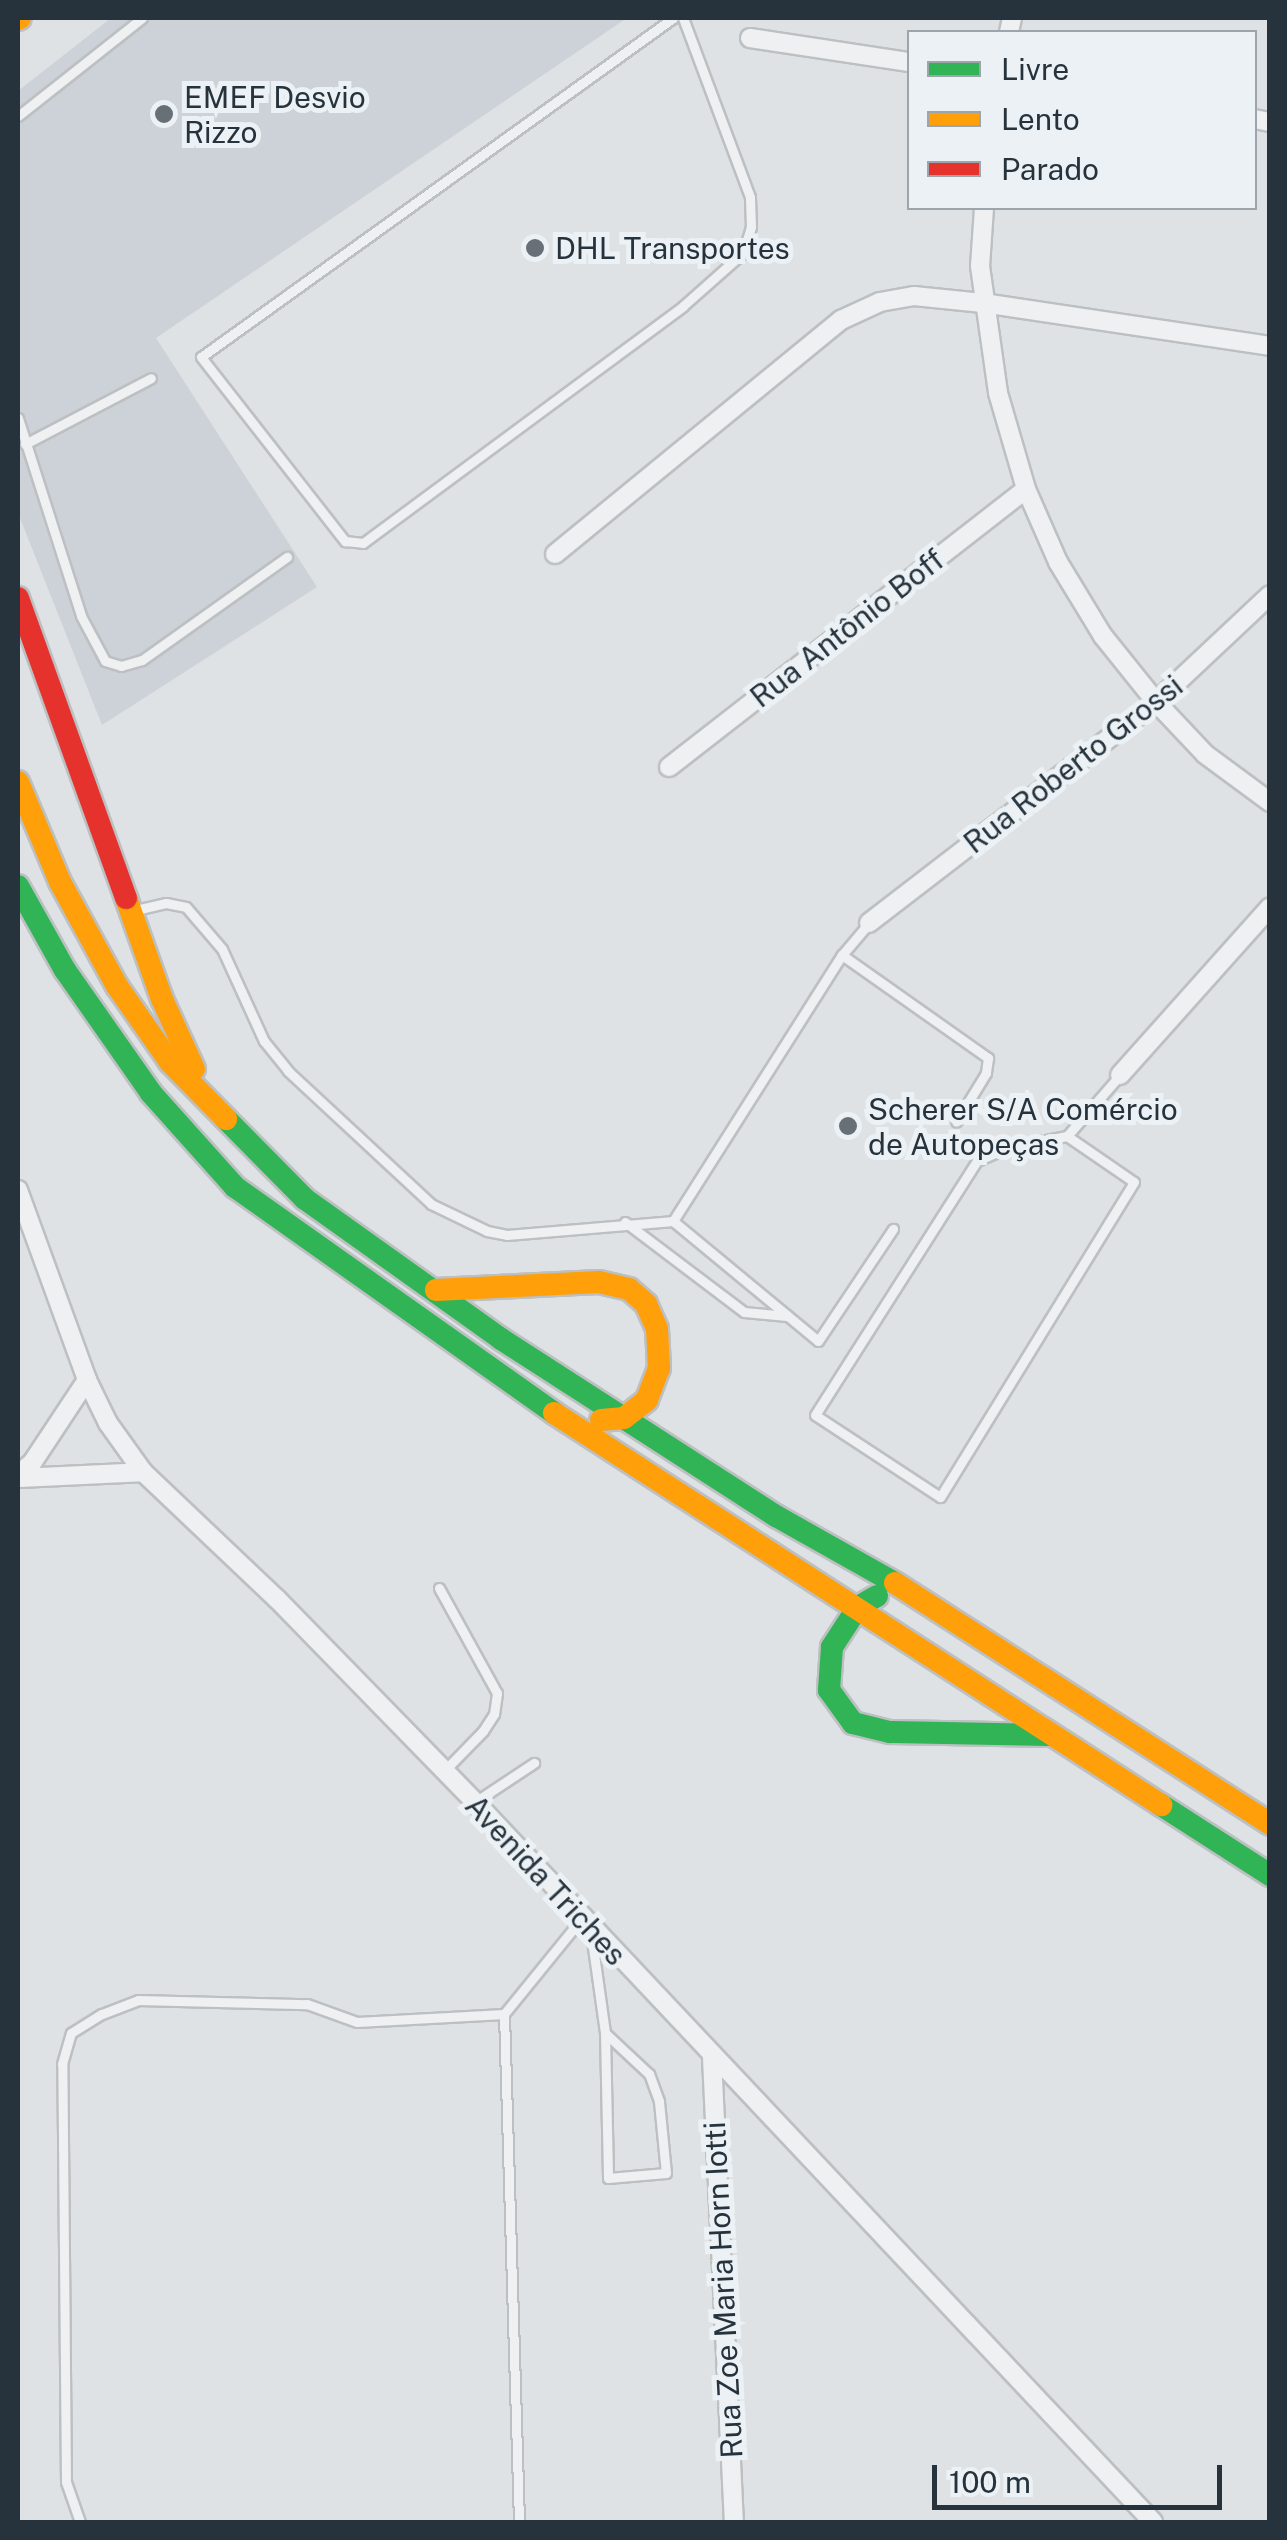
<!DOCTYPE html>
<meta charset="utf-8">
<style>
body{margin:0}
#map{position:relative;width:1287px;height:2540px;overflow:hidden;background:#dfe2e4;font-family:"Public Sans",sans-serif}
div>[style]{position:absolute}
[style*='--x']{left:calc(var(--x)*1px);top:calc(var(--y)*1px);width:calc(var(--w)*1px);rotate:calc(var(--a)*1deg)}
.built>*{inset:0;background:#ccd2d8}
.roads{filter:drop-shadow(2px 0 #bdc0c2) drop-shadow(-2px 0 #bdc0c2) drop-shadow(0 2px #bdc0c2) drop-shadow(0 -2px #bdc0c2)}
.lane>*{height:9px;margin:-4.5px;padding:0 4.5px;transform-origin:4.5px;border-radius:4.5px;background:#eef0f1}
.street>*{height:18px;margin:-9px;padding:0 9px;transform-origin:9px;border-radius:9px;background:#eef0f1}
.fast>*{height:22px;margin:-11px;padding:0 11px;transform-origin:11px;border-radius:11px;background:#30b455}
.slow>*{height:22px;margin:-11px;padding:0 11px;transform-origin:11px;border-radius:11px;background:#ff9f0a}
.jam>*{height:22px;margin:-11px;padding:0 11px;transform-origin:11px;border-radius:11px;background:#e5322d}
.dots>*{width:28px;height:28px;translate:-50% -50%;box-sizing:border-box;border:5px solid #ebf1f4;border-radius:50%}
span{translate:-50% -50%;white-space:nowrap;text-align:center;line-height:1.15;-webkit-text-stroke:10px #ebf1f4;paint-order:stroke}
.poi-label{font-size:30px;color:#26333d}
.left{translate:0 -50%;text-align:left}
.street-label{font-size:30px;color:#26333d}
.frame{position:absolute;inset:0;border:20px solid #26333d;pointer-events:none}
.legend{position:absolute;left:907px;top:30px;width:350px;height:180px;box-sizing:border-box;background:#ebf1f4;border:2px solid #9ca5ab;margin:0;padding:12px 18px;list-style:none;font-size:30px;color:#26333d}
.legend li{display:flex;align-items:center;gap:20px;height:50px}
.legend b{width:50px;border:2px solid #9ca5ab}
.scale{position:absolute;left:932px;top:2465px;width:290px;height:45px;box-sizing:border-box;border:5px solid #26333d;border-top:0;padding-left:12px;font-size:30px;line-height:35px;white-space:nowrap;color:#26333d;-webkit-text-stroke:8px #ebf1f4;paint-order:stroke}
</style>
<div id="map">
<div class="built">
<div style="clip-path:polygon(111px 18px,627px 18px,156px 338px,317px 587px,102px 725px,18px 513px,18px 91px)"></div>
</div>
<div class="roads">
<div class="lane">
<div style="--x:673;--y:18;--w:581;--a:144.31"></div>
<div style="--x:201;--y:357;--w:234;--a:52"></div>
<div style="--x:345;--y:541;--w:18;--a:6"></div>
<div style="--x:363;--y:543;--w:398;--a:-36.5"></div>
<div style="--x:683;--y:306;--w:80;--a:-41.5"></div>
<div style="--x:743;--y:253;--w:27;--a:-73"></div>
<div style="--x:751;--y:227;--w:30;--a:-92"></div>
<div style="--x:750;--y:197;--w:191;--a:-110.5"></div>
<div style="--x:18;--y:116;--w:158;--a:-38.3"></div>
<div style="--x:18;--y:418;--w:208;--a:72.3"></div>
<div style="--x:81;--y:616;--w:51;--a:61.9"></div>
<div style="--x:105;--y:661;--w:17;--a:17"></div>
<div style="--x:121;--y:666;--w:22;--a:-16"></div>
<div style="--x:142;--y:660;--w:178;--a:-35.4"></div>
<div style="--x:25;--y:444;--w:142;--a:-27.6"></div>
<div style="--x:140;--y:909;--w:27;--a:-13"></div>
<div style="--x:166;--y:903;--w:20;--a:11"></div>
<div style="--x:186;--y:907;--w:55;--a:49.4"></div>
<div style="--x:222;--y:949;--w:101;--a:65.5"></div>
<div style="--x:264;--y:1041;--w:38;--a:51"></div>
<div style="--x:288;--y:1071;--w:195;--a:42.9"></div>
<div style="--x:431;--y:1204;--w:62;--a:25.7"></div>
<div style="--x:487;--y:1231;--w:20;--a:11"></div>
<div style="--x:507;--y:1235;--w:167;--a:-4.8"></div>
<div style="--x:673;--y:1221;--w:188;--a:39.6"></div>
<div style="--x:818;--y:1341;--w:135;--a:-56.2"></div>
<div style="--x:842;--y:955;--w:179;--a:35.2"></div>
<div style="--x:988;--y:1058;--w:15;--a:98"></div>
<div style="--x:986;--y:1073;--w:57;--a:121.5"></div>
<div style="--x:1067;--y:1136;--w:81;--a:34.5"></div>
<div style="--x:1134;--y:1182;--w:370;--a:121.6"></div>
<div style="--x:940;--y:1497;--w:149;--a:-146.7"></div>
<div style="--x:815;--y:1415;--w:301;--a:-57.5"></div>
<div style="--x:977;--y:1161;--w:35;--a:-24"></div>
<div style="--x:1009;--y:1147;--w:59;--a:-10.7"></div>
<div style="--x:1067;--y:1136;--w:81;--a:-49"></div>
<div style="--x:673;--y:1221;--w:315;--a:-57.6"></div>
<div style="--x:842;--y:955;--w:42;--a:-49.8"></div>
<div style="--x:625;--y:1222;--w:149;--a:37.1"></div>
<div style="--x:744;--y:1312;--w:43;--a:5.3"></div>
<div style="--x:439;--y:1588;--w:120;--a:61.1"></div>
<div style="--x:497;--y:1693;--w:21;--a:98"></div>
<div style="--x:494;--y:1714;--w:20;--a:123"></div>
<div style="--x:483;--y:1731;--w:56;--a:134.3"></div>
<div style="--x:475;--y:1802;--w:71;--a:-33.5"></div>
<div style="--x:590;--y:1926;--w:108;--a:82"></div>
<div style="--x:605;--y:2033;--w:145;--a:88.8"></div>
<div style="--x:608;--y:2178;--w:58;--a:-4.9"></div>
<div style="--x:666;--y:2173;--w:72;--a:-95.6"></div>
<div style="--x:659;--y:2101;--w:29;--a:-110"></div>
<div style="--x:649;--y:2074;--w:60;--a:-137"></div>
<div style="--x:80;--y:2522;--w:42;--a:-109.3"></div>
<div style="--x:66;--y:2482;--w:418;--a:-90.5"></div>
<div style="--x:62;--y:2064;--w:32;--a:-74"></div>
<div style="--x:71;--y:2033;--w:36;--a:-32"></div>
<div style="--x:102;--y:2014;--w:39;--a:-21"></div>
<div style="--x:138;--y:2000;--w:169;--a:1.4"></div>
<div style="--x:307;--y:2004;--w:53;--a:19.8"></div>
<div style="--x:357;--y:2022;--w:147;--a:-3.1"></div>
<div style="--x:519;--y:2522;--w:508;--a:-91.69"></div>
<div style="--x:504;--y:2014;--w:124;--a:-50.9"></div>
</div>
<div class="street">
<div style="--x:1009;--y:32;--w:14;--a:-78"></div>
<div style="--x:750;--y:38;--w:161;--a:8.6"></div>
<div style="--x:1254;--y:119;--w:16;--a:11"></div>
<div style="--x:984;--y:208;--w:58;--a:93.9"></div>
<div style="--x:980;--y:266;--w:128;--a:81.9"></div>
<div style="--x:998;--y:393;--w:100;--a:73.7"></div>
<div style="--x:1026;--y:489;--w:80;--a:66.3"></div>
<div style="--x:1058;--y:562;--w:87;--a:58.7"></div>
<div style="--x:1103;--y:636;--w:85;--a:51.2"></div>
<div style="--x:1156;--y:702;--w:71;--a:46.7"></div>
<div style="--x:1205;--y:754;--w:81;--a:36.4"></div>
<div style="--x:555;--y:554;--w:370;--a:-39.3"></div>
<div style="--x:841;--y:320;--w:43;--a:-24.8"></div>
<div style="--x:880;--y:302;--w:35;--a:-10"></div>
<div style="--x:914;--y:296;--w:69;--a:5.8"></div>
<div style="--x:983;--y:303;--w:290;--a:8.5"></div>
<div style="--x:669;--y:767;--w:452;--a:-37.9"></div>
<div style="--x:869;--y:923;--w:362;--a:-37.6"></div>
<div style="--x:1156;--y:702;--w:156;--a:-43.2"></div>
<div style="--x:1120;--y:1075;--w:225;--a:-48.2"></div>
<div style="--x:18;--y:1190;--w:202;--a:70"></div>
<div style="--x:87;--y:1380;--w:48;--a:64"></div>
<div style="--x:108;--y:1423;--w:60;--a:54.5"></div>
<div style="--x:143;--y:1472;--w:185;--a:43.5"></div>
<div style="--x:277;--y:1599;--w:284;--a:45.7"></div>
<div style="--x:475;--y:1802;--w:989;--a:46.72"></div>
<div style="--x:18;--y:1474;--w:18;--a:-38"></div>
<div style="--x:32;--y:1463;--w:100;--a:-56.5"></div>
<div style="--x:18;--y:1478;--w:125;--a:-2.7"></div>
<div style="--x:712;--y:2058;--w:465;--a:87.3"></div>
</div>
<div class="fast">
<div style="--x:18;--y:886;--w:96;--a:60.8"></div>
<div style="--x:65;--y:970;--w:150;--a:55"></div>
<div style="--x:151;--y:1093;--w:126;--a:48.2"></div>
<div style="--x:235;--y:1187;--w:391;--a:35.3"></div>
<div style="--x:226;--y:1119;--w:112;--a:45.4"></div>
<div style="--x:305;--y:1199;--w:241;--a:35.5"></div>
<div style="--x:501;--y:1339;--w:327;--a:32.8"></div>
<div style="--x:776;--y:1516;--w:137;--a:29.4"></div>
<div style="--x:877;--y:1596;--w:22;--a:150"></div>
<div style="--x:858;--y:1607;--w:48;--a:123"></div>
<div style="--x:832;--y:1647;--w:43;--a:94"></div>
<div style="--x:829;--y:1690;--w:41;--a:54"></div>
<div style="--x:853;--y:1723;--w:38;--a:14"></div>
<div style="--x:890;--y:1732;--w:160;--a:1.1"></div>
<div style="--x:1161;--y:1805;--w:130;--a:32.7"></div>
</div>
<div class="slow">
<div style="--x:18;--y:19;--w:2;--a:-27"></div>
<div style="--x:18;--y:782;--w:108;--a:67.2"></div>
<div style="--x:60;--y:882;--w:119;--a:61.3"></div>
<div style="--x:117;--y:986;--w:93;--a:55.1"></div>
<div style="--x:170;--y:1062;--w:80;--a:45.5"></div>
<div style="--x:126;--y:898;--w:107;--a:70.4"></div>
<div style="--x:162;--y:999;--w:77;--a:65.4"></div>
<div style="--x:436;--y:1290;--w:163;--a:-2.8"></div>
<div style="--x:599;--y:1282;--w:31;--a:13"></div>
<div style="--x:629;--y:1289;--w:23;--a:41"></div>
<div style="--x:646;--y:1304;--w:27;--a:66"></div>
<div style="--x:657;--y:1329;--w:39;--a:87"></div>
<div style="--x:659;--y:1368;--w:34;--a:111"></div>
<div style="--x:647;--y:1400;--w:29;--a:142"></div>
<div style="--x:624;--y:1418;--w:23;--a:175"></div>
<div style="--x:554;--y:1413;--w:723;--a:32.85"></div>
<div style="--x:895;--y:1583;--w:446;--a:32.7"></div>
</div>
<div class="jam">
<div style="--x:18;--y:598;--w:319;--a:70.2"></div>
</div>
</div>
<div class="dots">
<div style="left:164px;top:114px;background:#677077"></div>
<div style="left:535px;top:248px;background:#677077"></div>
<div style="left:848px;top:1126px;background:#677077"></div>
</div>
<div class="poi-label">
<span class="left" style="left:184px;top:114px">EMEF Desvio<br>Rizzo</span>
<span class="left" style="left:555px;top:248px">DHL Transportes</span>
<span class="left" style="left:868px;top:1126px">Scherer S/A Comércio<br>de Autopeças</span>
</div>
<div class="street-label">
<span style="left:847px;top:628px;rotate:-38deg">Rua Antônio Boff</span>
<span style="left:1073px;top:764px;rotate:-38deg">Rua Roberto Grossi</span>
<span style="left:546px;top:1880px;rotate:47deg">Avenida Triches</span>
<span style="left:723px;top:2290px;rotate:-93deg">Rua Zoe Maria Horn Iotti</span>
</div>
<div class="frame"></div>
<ul class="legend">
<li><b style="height:12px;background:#30b455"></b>Livre</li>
<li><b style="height:12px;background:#ff9f0a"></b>Lento</li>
<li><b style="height:12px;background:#e5322d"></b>Parado</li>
</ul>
<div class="scale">100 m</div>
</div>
